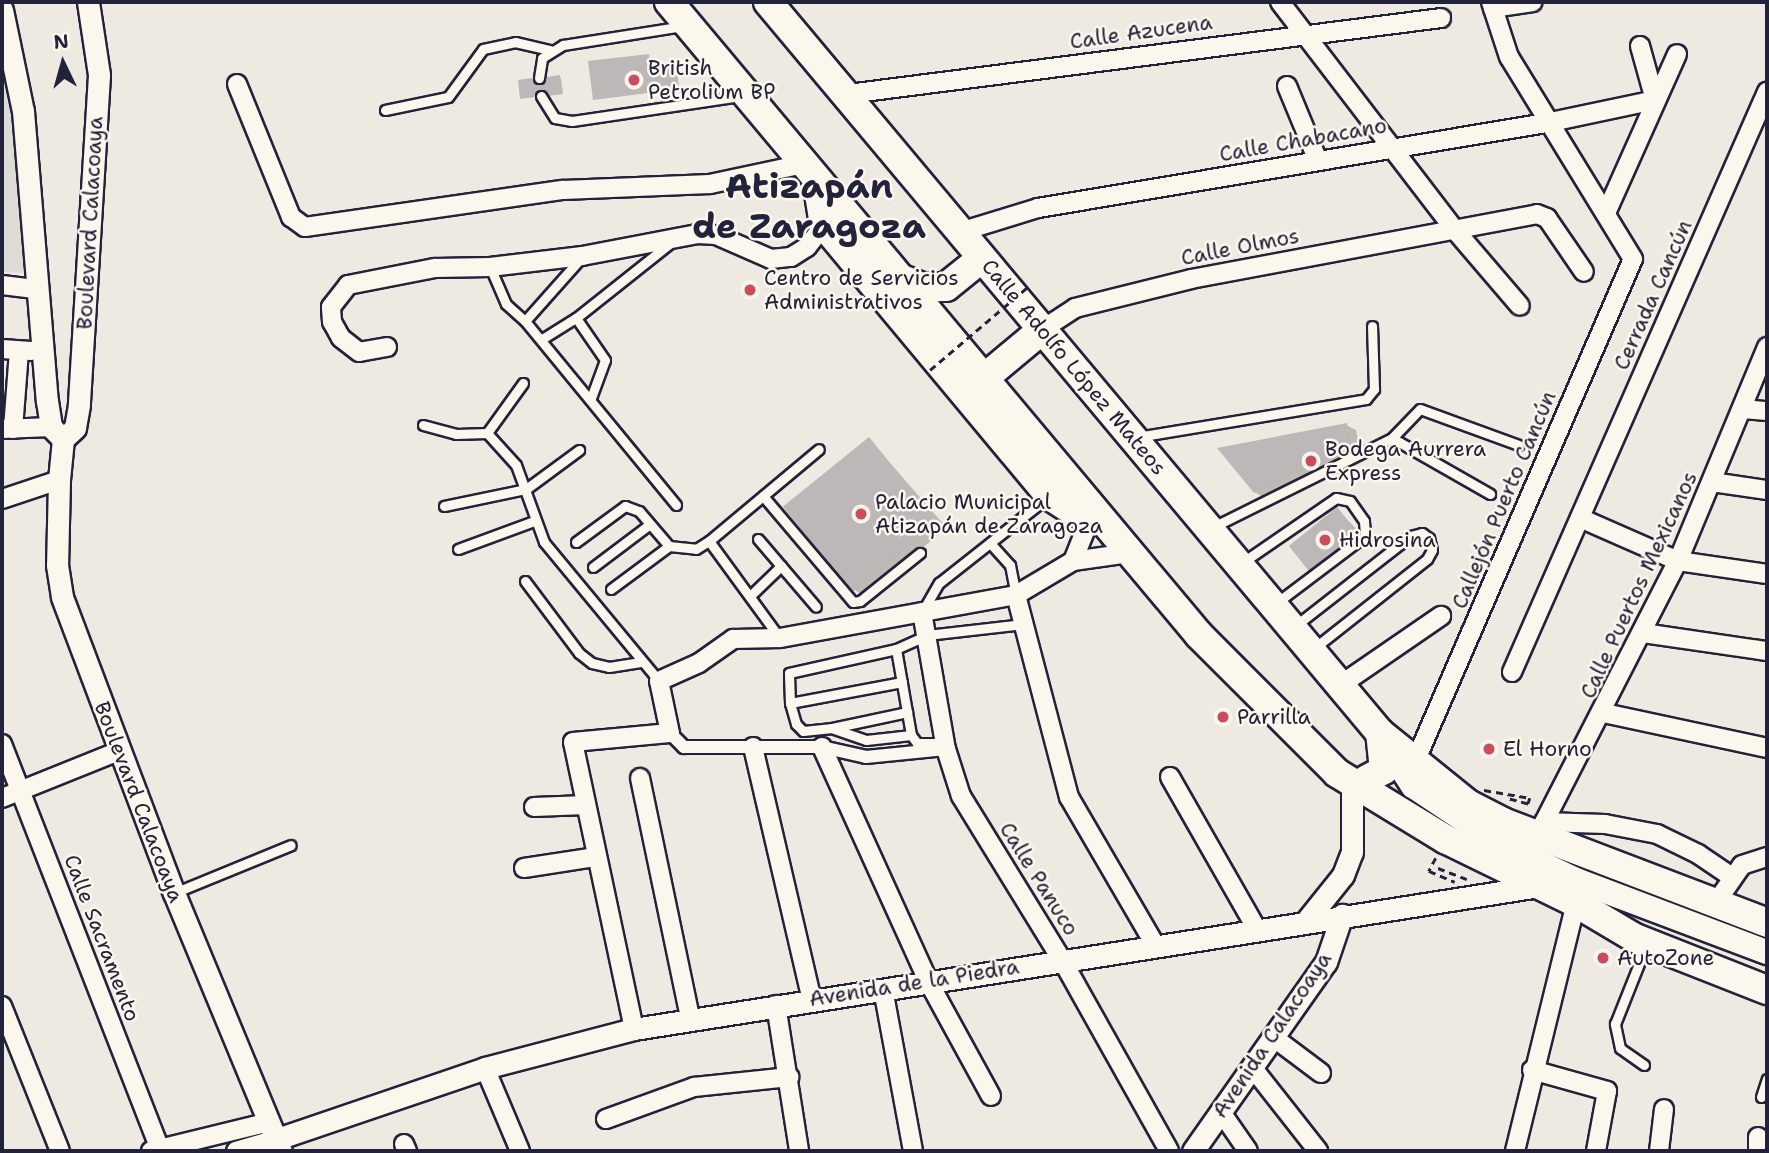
<!DOCTYPE html>
<meta charset="utf-8">
<style>
body{margin:0}
#map{position:relative;width:1769px;height:1153px;overflow:hidden;background:#eeeae2;font-family:"Shantell Sans",sans-serif}
div>[style]{position:absolute}
[style*='--x']{left:calc(var(--x)*1px);top:calc(var(--y)*1px);width:calc(var(--w)*1px);rotate:calc(var(--a)*1deg)}
.built>*{inset:0;background:#dfdbd5}
.shadow>*{inset:0;background:#0003}
.building>*{inset:0;background:#bcb8b8;transform-origin:0 0}
.path>*{height:2.5px;margin-top:-1.25px;transform-origin:0;background:repeating-linear-gradient(90deg,#22223b 0 7px,transparent 0 12px)}
.roads{filter:drop-shadow(2px 0 #22223b) drop-shadow(-2px 0 #22223b) drop-shadow(0 2px #22223b) drop-shadow(0 -2px #22223b)}
.service>*{height:9px;margin:-4.5px;padding:0 4.5px;transform-origin:4.5px;border-radius:4.5px;background:#fbf7ec}
.pedestrian>*{height:12px;margin:-6px;padding:0 6px;transform-origin:6px;border-radius:6px;background:#fbf7ec}
.minor>*{height:18px;margin:-9px;padding:0 9px;transform-origin:9px;border-radius:9px;background:#fbf7ec}
.tertiary>*{height:21px;margin:-10.5px;padding:0 10.5px;transform-origin:10.5px;border-radius:10.5px;background:#fbf7ec}
.secondary>*{height:24px;margin:-12px;padding:0 12px;transform-origin:12px;border-radius:12px;background:#fbf7ec}
.primary>*{height:28px;margin:-14px;padding:0 14px;transform-origin:14px;border-radius:14px;background:#fbf7ec}
.path-bridge>*{height:2.5px;margin-top:-1.25px;transform-origin:0;background:repeating-linear-gradient(90deg,#22223b 0 7px,transparent 0 12px)}
.dots>*{width:19px;height:19px;translate:-50% -50%;box-sizing:border-box;border:4px solid #fbf7ec;border-radius:50%}
span{translate:-50% -50%;white-space:nowrap;text-align:center;line-height:1.15;-webkit-text-stroke:5px #fbf7ec;paint-order:stroke}
.street-label{font-size:21px;color:#22223b}
.poi-label{font-size:21px;color:#22223b}
.left{translate:0 -50%;text-align:left}
.town-label{font-size:35px;color:#22223b;font-weight:700}
.frame{position:absolute;inset:0;border:4px solid #22223b;pointer-events:none}
.north{position:absolute;left:28px;top:28px;width:70px;height:70px;-webkit-text-stroke:5px #fbf7ec;paint-order:stroke;rotate:355deg;font-size:19px;font-weight:700;line-height:28px;text-align:center;color:#22223b}
.north::after{content:'';display:block;margin:auto;width:24px;height:32px;background:#22223b;clip-path:polygon(50% 0,100% 100%,50% 72%,0 100%)}
</style>
<div id="map">
<div class="built">
<div style="clip-path:polygon(2px 14px,4px 20px,28px 273px,2px 272px)"></div>
</div>
<div class="shadow">
<div style="clip-path:polygon(649px 56px,652px 71px,677px 69px,679px 89px,595px 99px)"></div>
<div style="clip-path:polygon(561px 78px,563px 94px,552px 95px,542px 88px,536px 97px,523px 98px)"></div>
<div style="clip-path:polygon(1346px 425px,1356px 430px,1361px 454px,1264px 498px,1255px 492px)"></div>
<div style="clip-path:polygon(869px 439px,947px 528px,864px 595px,854px 590px)"></div>
<div style="clip-path:polygon(1337px 509px,1363px 536px,1317px 572px,1310px 568px)"></div>
</div>
<div class="building">
<div style="clip-path:polygon(649px 54px,651px 70px,676px 67px,679px 89px,593px 100px,588px 61px)"></div>
<div style="clip-path:polygon(560px 75px,562px 94px,549px 96px,540px 89px,534px 97px,520px 99px,518px 80px,532px 78px,539px 85px,546px 77px)"></div>
<div style="clip-path:polygon(1347px 423px,1352px 449px,1254px 493px,1217px 448px)"></div>
<div style="left:869px;top:437px;width:110px;height:111px;rotate:51deg"></div>
<div style="left:1337px;top:507px;width:33px;height:62px;rotate:51deg"></div>
</div>
<div class="path">
<div style="--x:1484;--y:790;--w:47;--a:9.9"></div>
<div style="--x:1530;--y:798;--w:6;--a:108"></div>
<div style="--x:1528;--y:804;--w:23;--a:-165"></div>
<div style="--x:1436;--y:858;--w:15;--a:118"></div>
<div style="--x:1429;--y:871;--w:28;--a:23"></div>
<div style="--x:1438;--y:868;--w:31;--a:21"></div>
</div>
<div class="roads">
<div class="service">
<div style="--x:539;--y:78;--w:20;--a:-81"></div>
<div style="--x:542;--y:58;--w:25;--a:-32"></div>
<div style="--x:563;--y:45;--w:121;--a:-9"></div>
<div style="--x:541;--y:96;--w:26;--a:58"></div>
<div style="--x:555;--y:118;--w:17;--a:10"></div>
<div style="--x:572;--y:121;--w:172;--a:-8.4"></div>
<div style="--x:385;--y:110;--w:64;--a:-11.7"></div>
<div style="--x:448;--y:97;--w:59;--a:-53.9"></div>
<div style="--x:483;--y:49;--w:33;--a:-12"></div>
<div style="--x:515;--y:42;--w:36;--a:13"></div>
<div style="--x:581;--y:258;--w:84;--a:131.6"></div>
<div style="--x:525;--y:321;--w:238;--a:50.6"></div>
<div style="--x:490;--y:267;--w:40;--a:66.6"></div>
<div style="--x:506;--y:304;--w:25;--a:42"></div>
<div style="--x:542;--y:339;--w:40;--a:-32"></div>
<div style="--x:523;--y:383;--w:62;--a:125.8"></div>
<div style="--x:487;--y:433;--w:43;--a:47.8"></div>
<div style="--x:516;--y:465;--w:82;--a:70"></div>
<div style="--x:544;--y:542;--w:180;--a:50.4"></div>
<div style="--x:591;--y:398;--w:40;--a:-69.8"></div>
<div style="--x:605;--y:360;--w:51;--a:-124.6"></div>
<div style="--x:576;--y:318;--w:119;--a:-38.5"></div>
<div style="--x:423;--y:425;--w:34;--a:15"></div>
<div style="--x:456;--y:434;--w:31;--a:-2"></div>
<div style="--x:1137;--y:437;--w:232;--a:-9.4"></div>
<div style="--x:1366;--y:399;--w:13;--a:-51"></div>
<div style="--x:1374;--y:389;--w:63;--a:-91.8"></div>
<div style="--x:1392;--y:438;--w:113;--a:29.7"></div>
<div style="--x:763;--y:496;--w:139;--a:49.7"></div>
<div style="--x:853;--y:602;--w:7;--a:-8"></div>
<div style="--x:860;--y:601;--w:77;--a:-38.7"></div>
<div style="--x:444;--y:506;--w:84;--a:-11.7"></div>
<div style="--x:526;--y:489;--w:66;--a:-36.3"></div>
<div style="--x:1213;--y:527;--w:200;--a:-26.4"></div>
<div style="--x:1392;--y:438;--w:40;--a:-46"></div>
<div style="--x:1420;--y:409;--w:105;--a:20"></div>
<div style="--x:758;--y:539;--w:89;--a:49.5"></div>
<div style="--x:709;--y:541;--w:119;--a:53.9"></div>
<div style="--x:576;--y:542;--w:61;--a:-36.3"></div>
<div style="--x:625;--y:506;--w:15;--a:20"></div>
<div style="--x:639;--y:511;--w:46;--a:49.4"></div>
<div style="--x:990;--y:543;--w:30;--a:48"></div>
<div style="--x:1010;--y:565;--w:31;--a:79"></div>
<div style="--x:458;--y:549;--w:81;--a:-20.2"></div>
<div style="--x:1243;--y:562;--w:113;--a:-34.5"></div>
<div style="--x:1336;--y:498;--w:14;--a:12"></div>
<div style="--x:1350;--y:501;--w:24;--a:55"></div>
<div style="--x:1364;--y:521;--w:15;--a:86"></div>
<div style="--x:1365;--y:536;--w:111;--a:143"></div>
<div style="--x:593;--y:567;--w:71;--a:-37"></div>
<div style="--x:525;--y:581;--w:90;--a:53.1"></div>
<div style="--x:579;--y:653;--w:16;--a:38"></div>
<div style="--x:592;--y:663;--w:17;--a:13"></div>
<div style="--x:609;--y:667;--w:32;--a:-9"></div>
<div style="--x:611;--y:589;--w:72;--a:-36.6"></div>
<div style="--x:669;--y:546;--w:27;--a:6"></div>
<div style="--x:696;--y:549;--w:15;--a:-32"></div>
<div style="--x:709;--y:541;--w:143;--a:-39.9"></div>
<div style="--x:751;--y:595;--w:42;--a:-44"></div>
<div style="--x:922;--y:612;--w:34;--a:-60"></div>
<div style="--x:939;--y:583;--w:139;--a:-38.3"></div>
<div style="--x:1295;--y:626;--w:146;--a:-38"></div>
<div style="--x:1410;--y:536;--w:12;--a:-14"></div>
<div style="--x:1422;--y:533;--w:9;--a:36"></div>
<div style="--x:1429;--y:538;--w:12;--a:76"></div>
<div style="--x:1432;--y:550;--w:10;--a:119"></div>
<div style="--x:1427;--y:559;--w:145;--a:141.7"></div>
<div style="--x:790;--y:703;--w:114;--a:-10.6"></div>
<div style="--x:907;--y:712;--w:23;--a:80"></div>
<div style="--x:832;--y:728;--w:77;--a:-12"></div>
<div style="--x:907;--y:712;--w:64;--a:-99.9"></div>
<div style="--x:945;--y:743;--w:28;--a:180"></div>
<div style="--x:917;--y:743;--w:10;--a:-127"></div>
<div style="--x:911;--y:735;--w:45;--a:173.7"></div>
<div style="--x:866;--y:740;--w:36;--a:-161"></div>
<div style="--x:832;--y:728;--w:29;--a:174"></div>
<div style="--x:803;--y:731;--w:10;--a:-135"></div>
<div style="--x:796;--y:724;--w:22;--a:-106"></div>
<div style="--x:790;--y:703;--w:30;--a:-92"></div>
<div style="--x:789;--y:673;--w:110;--a:-12.6"></div>
<div style="--x:896;--y:649;--w:34;--a:-24"></div>
<div style="--x:927;--y:635;--w:97;--a:-6.5"></div>
<div style="--x:174;--y:893;--w:126;--a:-22.3"></div>
<div style="--x:1644;--y:1065;--w:29;--a:-145"></div>
<div style="--x:1620;--y:1048;--w:25;--a:-102"></div>
<div style="--x:1615;--y:1024;--w:84;--a:-68.3"></div>
<div style="--x:1761;--y:1097;--w:19;--a:-72"></div>
</div>
<div class="pedestrian">
<div style="--x:670;--y:733;--w:20;--a:45"></div>
<div style="--x:684;--y:747;--w:138;--a:0"></div>
<div style="--x:822;--y:747;--w:45;--a:12.8"></div>
<div style="--x:866;--y:757;--w:80;--a:-5.7"></div>
</div>
<div class="minor">
<div style="--x:1280;--y:2;--w:286;--a:52.5"></div>
<div style="--x:1454;--y:229;--w:101;--a:49.4"></div>
<div style="--x:1493;--y:8;--w:40;--a:-8.5"></div>
<div style="--x:1640;--y:46;--w:56;--a:74.5"></div>
<div style="--x:237;--y:84;--w:144;--a:67.9"></div>
<div style="--x:291;--y:217;--w:17;--a:36"></div>
<div style="--x:305;--y:227;--w:261;--a:-8.2"></div>
<div style="--x:563;--y:190;--w:147;--a:-2.3"></div>
<div style="--x:710;--y:184;--w:95;--a:-12.1"></div>
<div style="--x:1287;--y:86;--w:81;--a:67.5"></div>
<div style="--x:848;--y:94;--w:598;--a:-7.3"></div>
<div style="--x:1606;--y:213;--w:174;--a:-65.9"></div>
<div style="--x:960;--y:232;--w:82;--a:-17.1"></div>
<div style="--x:1038;--y:208;--w:515;--a:-9.5"></div>
<div style="--x:1546;--y:123;--w:111;--a:-11.9"></div>
<div style="--x:2;--y:285;--w:33;--a:7"></div>
<div style="--x:1043;--y:329;--w:38;--a:-33"></div>
<div style="--x:1075;--y:308;--w:120;--a:-14"></div>
<div style="--x:1191;--y:279;--w:352;--a:-10.6"></div>
<div style="--x:1537;--y:214;--w:11;--a:22"></div>
<div style="--x:1547;--y:218;--w:65;--a:55.6"></div>
<div style="--x:387;--y:347;--w:28;--a:170"></div>
<div style="--x:359;--y:352;--w:23;--a:-142"></div>
<div style="--x:341;--y:338;--w:18;--a:-119"></div>
<div style="--x:332;--y:322;--w:15;--a:-94"></div>
<div style="--x:331;--y:307;--w:28;--a:-52"></div>
<div style="--x:348;--y:285;--w:89;--a:-11.1"></div>
<div style="--x:435;--y:268;--w:55;--a:-1"></div>
<div style="--x:490;--y:267;--w:93;--a:-6.8"></div>
<div style="--x:582;--y:256;--w:117;--a:-10.8"></div>
<div style="--x:697;--y:234;--w:19;--a:3"></div>
<div style="--x:716;--y:235;--w:60;--a:23.6"></div>
<div style="--x:771;--y:259;--w:20;--a:-6"></div>
<div style="--x:791;--y:257;--w:19;--a:-32"></div>
<div style="--x:807;--y:247;--w:28;--a:-52"></div>
<div style="--x:2;--y:349;--w:29;--a:4"></div>
<div style="--x:1743;--y:409;--w:24;--a:5"></div>
<div style="--x:2;--y:429;--w:49;--a:-2.3"></div>
<div style="--x:13;--y:429;--w:78;--a:-85.6"></div>
<div style="--x:1712;--y:482;--w:56;--a:8.3"></div>
<div style="--x:2;--y:499;--w:60;--a:-18.4"></div>
<div style="--x:1580;--y:518;--w:107;--a:23.7"></div>
<div style="--x:1678;--y:561;--w:90;--a:8.3"></div>
<div style="--x:1073;--y:561;--w:54;--a:-68.2"></div>
<div style="--x:1016;--y:595;--w:209;--a:75.3"></div>
<div style="--x:1069;--y:797;--w:171;--a:59.8"></div>
<div style="--x:922;--y:612;--w:139;--a:80.1"></div>
<div style="--x:946;--y:749;--w:49;--a:72.3"></div>
<div style="--x:961;--y:796;--w:193;--a:58.4"></div>
<div style="--x:1062;--y:960;--w:219;--a:60.7"></div>
<div style="--x:1643;--y:633;--w:125;--a:8.3"></div>
<div style="--x:1512;--y:672;--w:634;--a:-66.27"></div>
<div style="--x:1339;--y:686;--w:124;--a:-34.5"></div>
<div style="--x:1604;--y:713;--w:167;--a:12.1"></div>
<div style="--x:2;--y:744;--w:437;--a:68.7"></div>
<div style="--x:753;--y:747;--w:260;--a:76.9"></div>
<div style="--x:822;--y:747;--w:257;--a:65.6"></div>
<div style="--x:928;--y:981;--w:131;--a:61.3"></div>
<div style="--x:1414;--y:764;--w:550;--a:-66.56"></div>
<div style="--x:1633;--y:259;--w:237;--a:-121.5"></div>
<div style="--x:1509;--y:57;--w:58;--a:-108.1"></div>
<div style="--x:1170;--y:777;--w:174;--a:60.3"></div>
<div style="--x:640;--y:778;--w:245;--a:78.2"></div>
<div style="--x:2;--y:798;--w:126;--a:-21.9"></div>
<div style="--x:534;--y:807;--w:52;--a:-2.2"></div>
<div style="--x:1544;--y:822;--w:61;--a:1.9"></div>
<div style="--x:1605;--y:824;--w:53;--a:10.9"></div>
<div style="--x:1657;--y:834;--w:46;--a:26"></div>
<div style="--x:1698;--y:854;--w:41;--a:34.1"></div>
<div style="--x:1537;--y:836;--w:309;--a:-62.9"></div>
<div style="--x:1678;--y:561;--w:232;--a:-67.4"></div>
<div style="--x:524;--y:868;--w:73;--a:-8.7"></div>
<div style="--x:1715;--y:904;--w:47;--a:-55.3"></div>
<div style="--x:1742;--y:865;--w:26;--a:-18"></div>
<div style="--x:883;--y:989;--w:165;--a:79.5"></div>
<div style="--x:776;--y:1005;--w:148;--a:81"></div>
<div style="--x:2;--y:1006;--w:156;--a:68.2"></div>
<div style="--x:634;--y:1029;--w:293;--a:-102"></div>
<div style="--x:573;--y:742;--w:97;--a:-5.3"></div>
<div style="--x:670;--y:733;--w:53;--a:-101.9"></div>
<div style="--x:659;--y:681;--w:44;--a:-24.2"></div>
<div style="--x:699;--y:663;--w:42;--a:-35.2"></div>
<div style="--x:733;--y:639;--w:47;--a:-1.2"></div>
<div style="--x:780;--y:638;--w:240;--a:-10.3"></div>
<div style="--x:1016;--y:595;--w:66;--a:-30.8"></div>
<div style="--x:1073;--y:561;--w:57;--a:-8.1"></div>
<div style="--x:1273;--y:1037;--w:60;--a:36.9"></div>
<div style="--x:1252;--y:1067;--w:107;--a:51.8"></div>
<div style="--x:485;--y:1068;--w:90;--a:67.1"></div>
<div style="--x:1532;--y:1070;--w:78;--a:15.6"></div>
<div style="--x:1607;--y:1091;--w:61;--a:100.4"></div>
<div style="--x:1221;--y:1112;--w:47;--a:55.3"></div>
<div style="--x:606;--y:1119;--w:94;--a:-20"></div>
<div style="--x:694;--y:1087;--w:96;--a:-6"></div>
<div style="--x:404;--y:1144;--w:8;--a:67"></div>
<div style="--x:151;--y:1151;--w:122;--a:-13.7"></div>
<div style="--x:236;--y:1151;--w:43;--a:-16.3"></div>
<div style="--x:1515;--y:1151;--w:255;--a:-76.2"></div>
<div style="--x:1659;--y:1151;--w:42;--a:-83.2"></div>
<div style="--x:1758;--y:1151;--w:14;--a:-90"></div>
</div>
<div class="tertiary">
<div style="--x:88;--y:2;--w:74;--a:81.4"></div>
<div style="--x:99;--y:75;--w:331;--a:93.5"></div>
<div style="--x:79;--y:405;--w:23;--a:100"></div>
<div style="--x:75;--y:428;--w:16;--a:137"></div>
<div style="--x:63;--y:439;--w:41;--a:95.6"></div>
<div style="--x:59;--y:480;--w:85;--a:91.3"></div>
<div style="--x:57;--y:565;--w:32;--a:81"></div>
<div style="--x:62;--y:597;--w:316;--a:69.3"></div>
<div style="--x:174;--y:893;--w:279;--a:67.5"></div>
<div style="--x:2;--y:10;--w:103;--a:78.3"></div>
<div style="--x:23;--y:111;--w:291;--a:85.3"></div>
<div style="--x:47;--y:401;--w:26;--a:81"></div>
<div style="--x:51;--y:427;--w:17;--a:45"></div>
<div style="--x:1307;--y:920;--w:58;--a:-51.3"></div>
<div style="--x:1343;--y:875;--w:25;--a:-69"></div>
<div style="--x:1352;--y:852;--w:68;--a:-90"></div>
<div style="--x:277;--y:1139;--w:220;--a:-18.8"></div>
<div style="--x:485;--y:1068;--w:154;--a:-14.7"></div>
<div style="--x:634;--y:1029;--w:916;--a:-8.98"></div>
<div style="--x:1193;--y:1151;--w:231;--a:-54.9"></div>
<div style="--x:1326;--y:962;--w:50;--a:-71.2"></div>
</div>
<div class="secondary">
<div style="--x:1383;--y:740;--w:55;--a:56.9"></div>
<div style="--x:1413;--y:786;--w:105;--a:33.7"></div>
<div style="--x:1500;--y:844;--w:84;--a:25.3"></div>
<div style="--x:1576;--y:880;--w:204;--a:20.7"></div>
</div>
<div class="primary">
<div style="--x:669;--y:2;--w:826;--a:50.06"></div>
<div style="--x:1199;--y:635;--w:195;--a:45"></div>
<div style="--x:1337;--y:773;--w:127;--a:31.4"></div>
<div style="--x:1445;--y:839;--w:146;--a:26"></div>
<div style="--x:1576;--y:903;--w:69;--a:30.7"></div>
<div style="--x:1635;--y:938;--w:142;--a:21.5"></div>
<div style="--x:768;--y:2;--w:953;--a:50.06"></div>
<div style="--x:1380;--y:733;--w:113;--a:38.9"></div>
<div style="--x:1468;--y:804;--w:39;--a:27"></div>
<div style="--x:1503;--y:822;--w:283;--a:20.9"></div>
<div style="--x:817;--y:181;--w:45;--a:81"></div>
<div style="--x:824;--y:225;--w:353;--a:50.2"></div>
<div style="--x:1050;--y:496;--w:30;--a:33"></div>
<div style="--x:1075;--y:512;--w:18;--a:-3"></div>
<div style="--x:902;--y:279;--w:24;--a:22"></div>
<div style="--x:924;--y:288;--w:22;--a:-3"></div>
<div style="--x:946;--y:287;--w:46;--a:-38.9"></div>
<div style="--x:982;--y:380;--w:80;--a:-39.9"></div>
<div style="--x:1367;--y:779;--w:19;--a:-28"></div>
<div style="--x:1384;--y:770;--w:37;--a:-96"></div>
</div>
</div>
<div class="path-bridge">
<div style="--x:930;--y:370;--w:131;--a:-40.4"></div>
</div>
<div class="dots">
<div style="left:634px;top:80px;background:#d1495b"></div>
<div style="left:750px;top:290px;background:#d1495b"></div>
<div style="left:1311px;top:461px;background:#d1495b"></div>
<div style="left:861px;top:514px;background:#d1495b"></div>
<div style="left:1325px;top:540px;background:#d1495b"></div>
<div style="left:1223px;top:717px;background:#d1495b"></div>
<div style="left:1489px;top:749px;background:#d1495b"></div>
<div style="left:1603px;top:958px;background:#d1495b"></div>
</div>
<div class="street-label">
<span style="left:1141px;top:32px;rotate:-8deg">Calle Azucena</span>
<span style="left:1303px;top:140px;rotate:-10deg">Calle Chabacano</span>
<span style="left:90px;top:223px;rotate:-87deg">Boulevard Calacoaya</span>
<span style="left:1240px;top:247px;rotate:-11deg">Calle Olmos</span>
<span style="left:1653px;top:295px;rotate:-66deg">Cerrada Cancún</span>
<span style="left:1074px;top:367px;rotate:50deg">Calle Adolfo López Mateos</span>
<span style="left:1504px;top:500px;rotate:-67deg">Callejón Puerto Cancún</span>
<span style="left:1639px;top:585px;rotate:-65deg">Calle Puertos Mexicanos</span>
<span style="left:139px;top:802px;rotate:69deg">Boulevard Calacoaya</span>
<span style="left:1039px;top:879px;rotate:58deg">Calle Panuco</span>
<span style="left:102px;top:938px;rotate:69deg">Calle Sacramento</span>
<span style="left:914px;top:983px;rotate:-9deg">Avenida de la Piedra</span>
<span style="left:1272px;top:1035px;rotate:-56deg">Avenida Calacoaya</span>
</div>
<div class="poi-label">
<span class="left" style="left:648px;top:80px">British<br>Petrolium BP</span>
<span class="left" style="left:764px;top:290px">Centro de Servicios<br>Administrativos</span>
<span class="left" style="left:1325px;top:461px">Bodega Aurrera<br>Express</span>
<span class="left" style="left:875px;top:514px">Palacio Municipal<br>Atizapán de Zaragoza</span>
<span class="left" style="left:1339px;top:540px">Hidrosina</span>
<span class="left" style="left:1237px;top:717px">Parrilla</span>
<span class="left" style="left:1503px;top:749px">El Horno</span>
<span class="left" style="left:1617px;top:958px">AutoZone</span>
</div>
<div class="town-label">
<span style="left:809px;top:206px">Atizapán<br>de Zaragoza</span>
</div>
<div class="frame"></div>
<div class="north">N</div>
</div>
